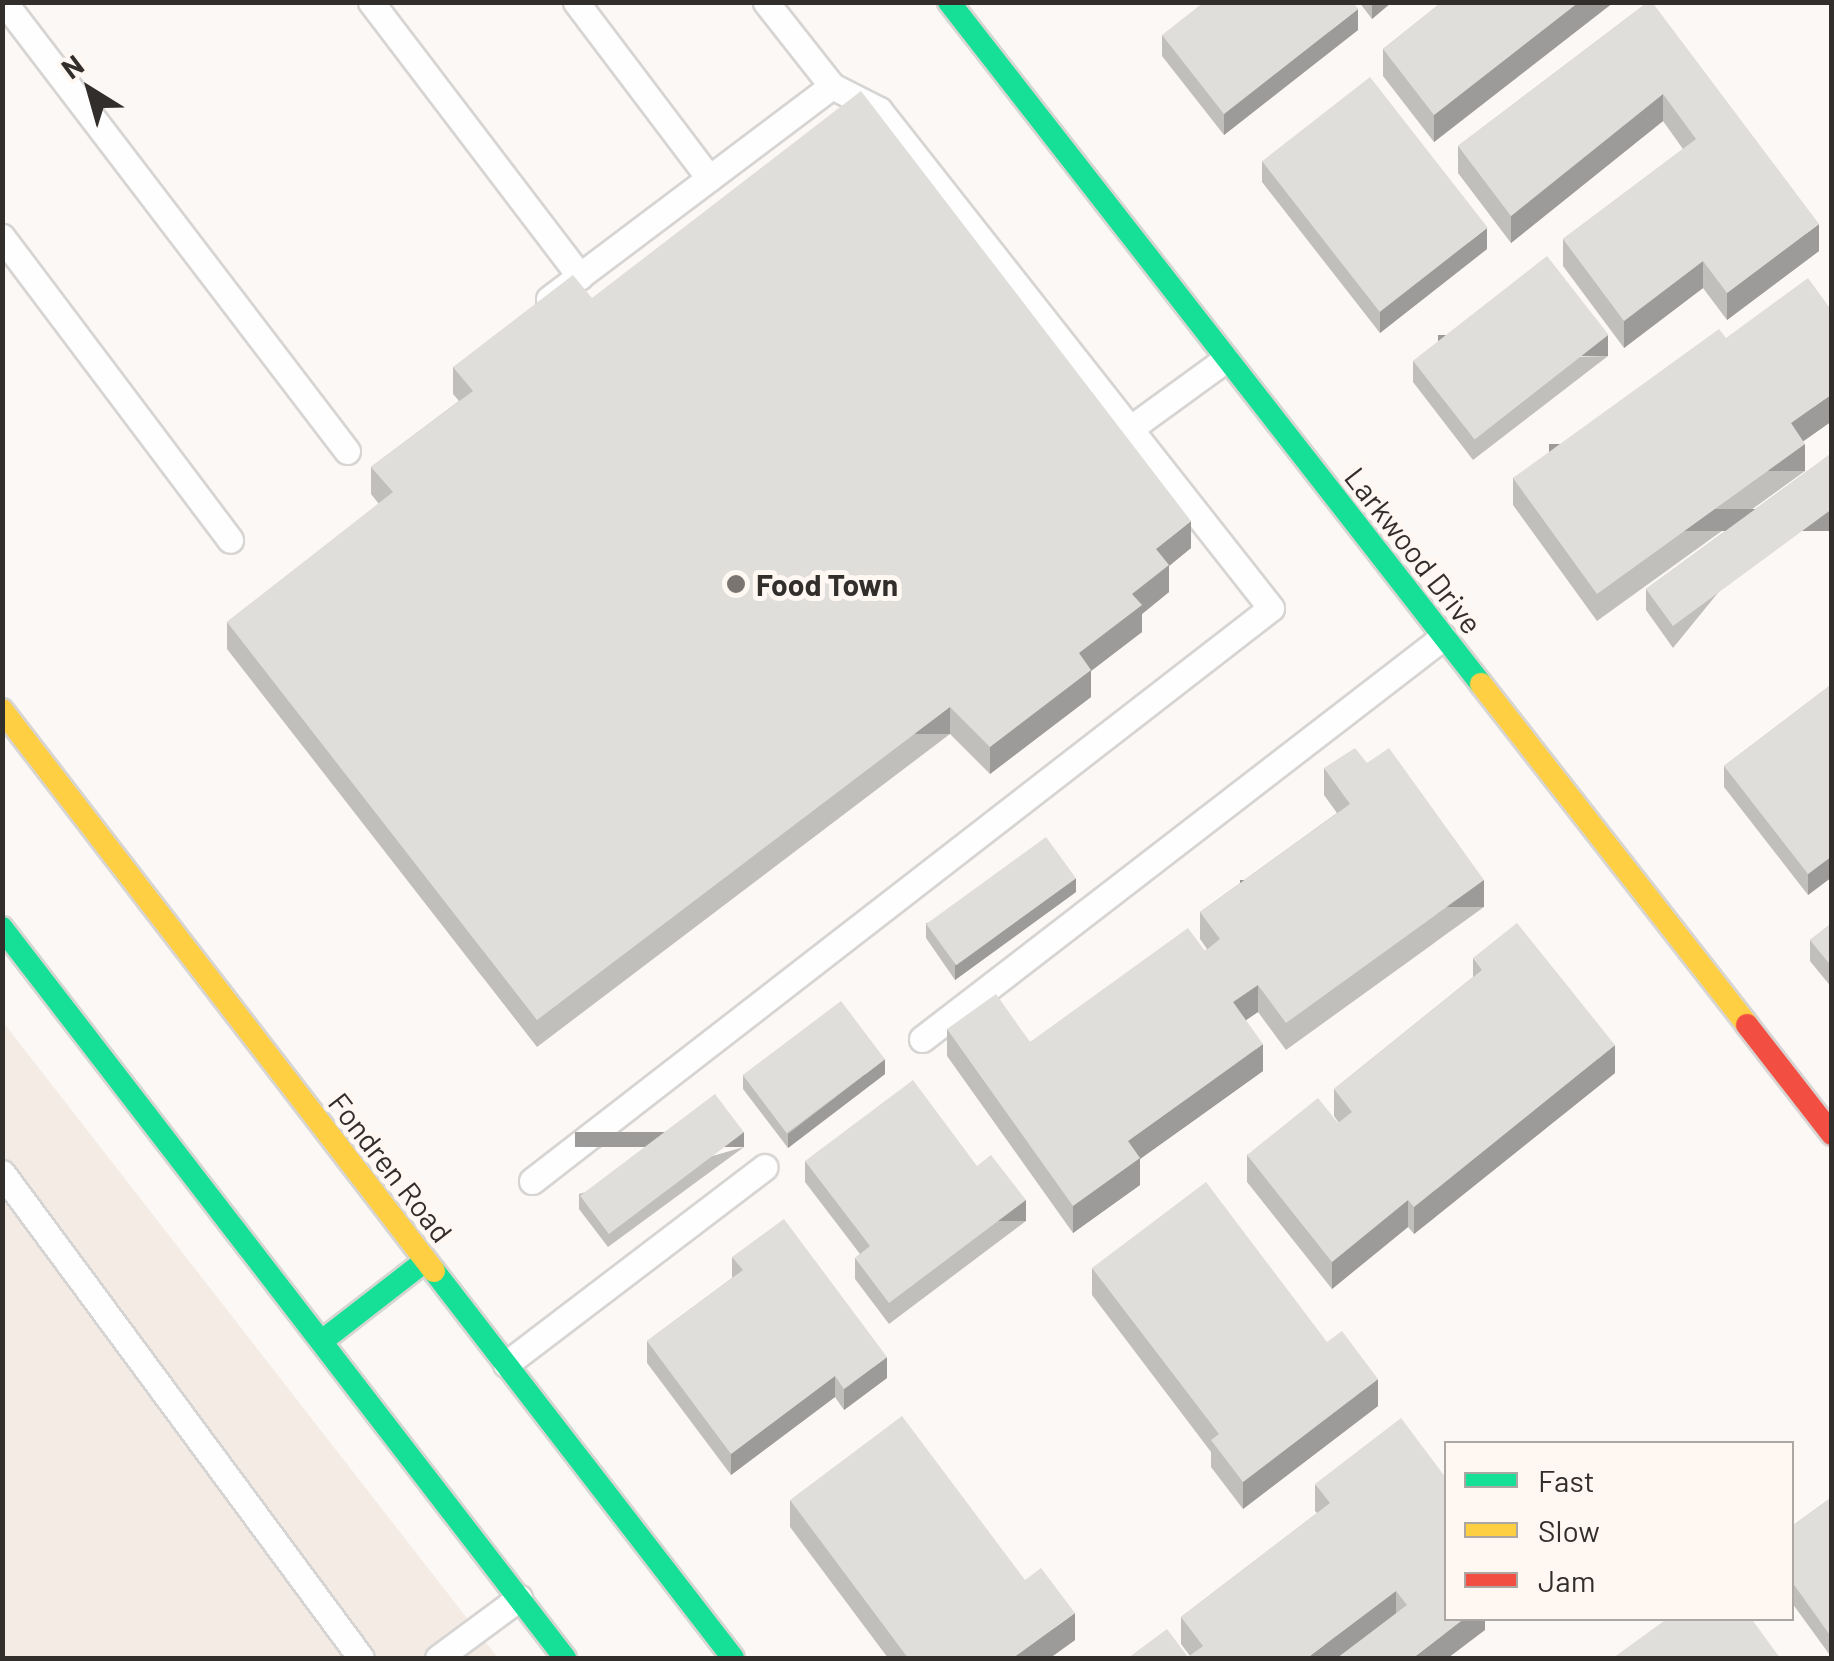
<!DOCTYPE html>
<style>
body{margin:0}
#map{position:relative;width:1834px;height:1661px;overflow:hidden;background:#fbf8f5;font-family:Barlow,sans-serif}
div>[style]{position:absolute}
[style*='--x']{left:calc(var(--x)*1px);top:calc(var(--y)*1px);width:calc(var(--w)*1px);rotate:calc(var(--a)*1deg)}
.built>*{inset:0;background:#f4ebe4}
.roads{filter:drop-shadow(2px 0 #d7d5d3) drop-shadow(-2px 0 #d7d5d3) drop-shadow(0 2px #d7d5d3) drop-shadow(0 -2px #d7d5d3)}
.lane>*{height:25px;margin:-12.5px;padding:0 12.5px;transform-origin:12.5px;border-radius:12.5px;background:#fefefe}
.fast>*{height:22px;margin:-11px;padding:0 11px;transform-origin:11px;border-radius:11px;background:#16e098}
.slow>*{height:22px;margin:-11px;padding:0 11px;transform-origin:11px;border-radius:11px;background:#ffcf43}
.jam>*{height:22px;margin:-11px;padding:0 11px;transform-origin:11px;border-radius:11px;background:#f24e42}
.wall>*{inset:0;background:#c1bfbc}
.shaded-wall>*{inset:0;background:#9d9b99;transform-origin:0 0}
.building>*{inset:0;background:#e0dedb;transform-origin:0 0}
.dots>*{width:28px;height:28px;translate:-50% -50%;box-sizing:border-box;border:5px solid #fef7f2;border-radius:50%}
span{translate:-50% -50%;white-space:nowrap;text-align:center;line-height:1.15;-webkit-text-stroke:10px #fef7f2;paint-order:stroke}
.street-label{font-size:30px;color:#312e2c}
.poi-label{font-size:30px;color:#312e2c;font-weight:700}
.left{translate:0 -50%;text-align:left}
.frame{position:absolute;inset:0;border:5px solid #312e2c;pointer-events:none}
.legend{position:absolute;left:1444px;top:1441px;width:350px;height:180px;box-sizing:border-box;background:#fef7f2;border:2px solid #aca7a3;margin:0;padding:12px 18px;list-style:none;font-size:30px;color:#312e2c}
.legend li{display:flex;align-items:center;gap:20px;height:50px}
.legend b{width:50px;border:2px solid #aca7a3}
.north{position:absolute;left:40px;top:40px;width:100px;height:100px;-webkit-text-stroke:8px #fef7f2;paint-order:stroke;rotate:323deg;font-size:28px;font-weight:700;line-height:40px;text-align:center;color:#312e2c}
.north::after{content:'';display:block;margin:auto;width:35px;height:45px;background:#312e2c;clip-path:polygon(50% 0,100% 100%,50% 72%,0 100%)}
</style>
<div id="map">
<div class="built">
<div style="clip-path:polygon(3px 1022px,498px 1658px,3px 1658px)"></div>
</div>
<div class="roads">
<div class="lane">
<div style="--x:4;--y:2;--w:565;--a:52.62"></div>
<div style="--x:371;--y:2;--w:345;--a:52.7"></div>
<div style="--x:576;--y:2;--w:221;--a:52.9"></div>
<div style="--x:2;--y:237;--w:379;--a:53"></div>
<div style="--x:549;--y:299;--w:354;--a:-37"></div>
<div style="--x:1131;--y:428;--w:117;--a:-36"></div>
<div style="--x:922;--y:1039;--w:658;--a:-37.65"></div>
<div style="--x:2;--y:1173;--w:603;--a:53.49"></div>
<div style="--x:532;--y:1181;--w:935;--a:-37.79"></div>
<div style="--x:1271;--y:608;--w:634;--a:-128.21"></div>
<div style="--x:879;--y:110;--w:53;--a:-152.9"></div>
<div style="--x:832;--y:86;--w:107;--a:-128.2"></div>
<div style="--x:506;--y:1364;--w:325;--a:-37.3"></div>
<div style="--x:438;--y:1658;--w:101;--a:-36.5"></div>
</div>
<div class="fast">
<div style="--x:949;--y:2;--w:865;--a:52.04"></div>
<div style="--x:2;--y:928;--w:922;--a:52.36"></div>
<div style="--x:434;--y:1271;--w:489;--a:52.3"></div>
<div style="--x:322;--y:1341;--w:130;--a:-37.8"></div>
</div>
<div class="slow">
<div style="--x:1481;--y:684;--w:432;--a:52"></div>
<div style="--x:2;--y:710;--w:708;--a:52.4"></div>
</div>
<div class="jam">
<div style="--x:1747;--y:1025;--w:138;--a:52.1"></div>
</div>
</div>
<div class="wall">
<div style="clip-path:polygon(1359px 2px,1392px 2px,1372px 19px)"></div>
<div style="clip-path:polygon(1442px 2px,1614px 2px,1434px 142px,1383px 76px,1383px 49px)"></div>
<div style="clip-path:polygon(1648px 2px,1819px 251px,1727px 320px,1703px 288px,1624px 348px,1563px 266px,1563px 239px,1683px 149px,1663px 121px,1511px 243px,1458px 173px,1458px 146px)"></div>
<div style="clip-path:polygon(1358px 30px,1224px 135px,1162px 56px,1162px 35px)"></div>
<div style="clip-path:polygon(1262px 161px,1487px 249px,1380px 333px,1262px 182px)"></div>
<div style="clip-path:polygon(592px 298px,1191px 548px,1169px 566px,1169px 592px,1142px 614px,1142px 632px,1091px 671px,1091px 697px,990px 774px,950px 734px,537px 1047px,227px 649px,227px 622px,379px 504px,371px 494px,371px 467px,459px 401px,453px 394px,453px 367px)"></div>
<div style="clip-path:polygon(1726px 338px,1832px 421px,1803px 441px,1805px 471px,1597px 621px,1513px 505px,1513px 478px)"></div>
<div style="clip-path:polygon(1608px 356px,1473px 460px,1413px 382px,1413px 361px)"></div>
<div style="clip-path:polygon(1832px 453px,1673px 648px,1646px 610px,1646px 589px)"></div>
<div style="clip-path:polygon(1832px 684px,1832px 877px,1808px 895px,1724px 787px,1724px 766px)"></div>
<div style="clip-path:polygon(1324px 768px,1484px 907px,1286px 1050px,1258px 1012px,1246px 1020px,1263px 1071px,1140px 1159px,1140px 1185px,1073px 1233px,947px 1056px,947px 1029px,1030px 1042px,1205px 951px,1207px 949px,1200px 939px,1200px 912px,1337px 813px,1324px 795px)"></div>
<div style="clip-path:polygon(1076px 892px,955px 980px,926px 938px,926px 923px)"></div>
<div style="clip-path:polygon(1832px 923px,1832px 988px,1810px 961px,1810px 940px)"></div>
<div style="clip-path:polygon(1473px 958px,1615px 1073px,1414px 1234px,1408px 1227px,1332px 1289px,1247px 1182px,1247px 1155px,1339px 1123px,1334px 1116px,1334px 1089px,1473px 977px)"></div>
<div style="clip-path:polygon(885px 1074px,788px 1148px,743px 1089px,743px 1075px)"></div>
<div style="clip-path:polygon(744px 1147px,608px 1247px,579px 1209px,579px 1194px)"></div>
<div style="clip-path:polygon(805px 1161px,977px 1166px,1026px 1221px,889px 1324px,855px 1279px,855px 1258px,860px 1254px,805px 1182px)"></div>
<div style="clip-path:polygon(732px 1257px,887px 1378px,844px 1410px,835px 1397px,731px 1475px,647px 1363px,647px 1341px,732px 1278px)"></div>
<div style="clip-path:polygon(1092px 1268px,1327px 1342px,1378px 1406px,1243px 1509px,1211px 1467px,1211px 1452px,1092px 1295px)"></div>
<div style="clip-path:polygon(1315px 1484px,1446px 1618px,1485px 1618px,1485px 1630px,1188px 1657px,1190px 1656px,1181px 1644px,1181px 1617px,1317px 1513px,1315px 1511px)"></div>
<div style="clip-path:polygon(1832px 1497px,1832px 1658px,1792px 1603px,1792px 1526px)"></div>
<div style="clip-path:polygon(790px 1500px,1075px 1640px,1050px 1658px,888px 1658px,790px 1527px)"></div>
</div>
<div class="shaded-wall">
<div style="clip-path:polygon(1372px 2px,1392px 2px,1372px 19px)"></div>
<div style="clip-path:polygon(1579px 2px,1614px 2px,1434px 142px,1434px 115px)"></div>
<div style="clip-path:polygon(1358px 9px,1358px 30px,1224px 135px,1224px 114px)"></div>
<div style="clip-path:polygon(1663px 94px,1663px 121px,1511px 243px,1511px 216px)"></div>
<div style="clip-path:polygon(1819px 224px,1819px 251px,1727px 320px,1727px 293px)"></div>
<div style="clip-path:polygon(1487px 228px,1487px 249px,1380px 333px,1380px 312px)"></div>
<div style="clip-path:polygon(1703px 261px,1703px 288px,1624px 348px,1624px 321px)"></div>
<div style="left:1608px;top:335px;width:21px;height:170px;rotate:90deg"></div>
<div style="clip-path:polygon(1832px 394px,1832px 421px,1791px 450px,1791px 423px)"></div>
<div style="left:1805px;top:444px;width:27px;height:256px;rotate:90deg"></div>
<div style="left:1832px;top:509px;width:22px;height:197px;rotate:90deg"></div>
<div style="clip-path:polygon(1191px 521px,1191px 548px,1169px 566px,1169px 592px,1142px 614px,1142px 632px,1091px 671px,1091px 697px,990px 774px,990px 747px,1079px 653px,1132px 594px,1156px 549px)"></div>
<div style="left:950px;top:707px;width:27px;height:518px;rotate:90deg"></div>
<div style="clip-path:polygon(1832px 856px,1832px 877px,1808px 895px,1808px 874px)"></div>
<div style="clip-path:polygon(1076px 878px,1076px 892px,955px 980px,955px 965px)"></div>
<div style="left:1484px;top:880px;width:27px;height:244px;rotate:90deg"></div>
<div style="clip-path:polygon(1258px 985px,1258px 1012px,1233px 1029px,1233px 1002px)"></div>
<div style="clip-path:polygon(1263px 1044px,1263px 1071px,1140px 1159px,1140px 1185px,1073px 1233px,1073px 1206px,1128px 1141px)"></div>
<div style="clip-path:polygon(1615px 1045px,1615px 1073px,1414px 1234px,1414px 1207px)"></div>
<div style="clip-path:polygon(885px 1059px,885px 1074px,788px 1148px,788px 1134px)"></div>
<div style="left:744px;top:1132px;width:15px;height:169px;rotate:90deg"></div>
<div style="left:1026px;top:1200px;width:21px;height:171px;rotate:90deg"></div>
<div style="clip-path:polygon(1408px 1200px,1408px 1227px,1332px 1289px,1332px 1262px)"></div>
<div style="clip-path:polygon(887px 1357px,887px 1378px,844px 1410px,844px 1389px)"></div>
<div style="clip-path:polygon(835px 1376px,835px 1397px,731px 1475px,731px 1454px)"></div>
<div style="clip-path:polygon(1378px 1379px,1378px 1406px,1243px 1509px,1243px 1482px)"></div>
<div style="clip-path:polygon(1396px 1591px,1396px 1618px,1343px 1658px,1307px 1658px)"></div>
<div style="clip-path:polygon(1075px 1613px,1075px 1640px,1050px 1658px,1013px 1658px)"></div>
<div style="clip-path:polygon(1465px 1618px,1485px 1618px,1485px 1630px,1448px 1658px,1413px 1658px)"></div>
</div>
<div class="building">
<div style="clip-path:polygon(1204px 2px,1353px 2px,1358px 9px,1224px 114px,1162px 35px)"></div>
<div style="clip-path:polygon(1442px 2px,1579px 2px,1434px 115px,1383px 49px)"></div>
<div style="clip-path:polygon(1648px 2px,1652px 2px,1819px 224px,1727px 293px,1703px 261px,1624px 321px,1563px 239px,1696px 139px,1663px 94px,1511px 216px,1458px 146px)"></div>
<div style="left:1370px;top:77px;width:191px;height:137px;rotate:52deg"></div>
<div style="clip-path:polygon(861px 91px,1191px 521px,1156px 549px,1169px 565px,1132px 594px,1142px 605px,1079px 653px,1091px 670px,990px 747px,950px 707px,537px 1020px,227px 622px,393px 492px,371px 467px,473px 391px,453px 367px,573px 275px,592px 298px)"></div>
<div style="left:1547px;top:256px;width:100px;height:170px;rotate:52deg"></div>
<div style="clip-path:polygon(1808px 278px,1832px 311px,1832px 394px,1791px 423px,1805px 444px,1597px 594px,1513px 478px,1719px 329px,1726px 338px)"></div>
<div style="clip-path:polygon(1832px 453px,1832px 509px,1673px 626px,1646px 589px)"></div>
<div style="clip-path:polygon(1832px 684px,1832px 856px,1808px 874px,1724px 766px)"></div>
<div style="clip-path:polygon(1355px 748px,1367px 763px,1389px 748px,1484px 880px,1286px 1023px,1258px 985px,1233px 1002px,1263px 1044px,1128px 1141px,1140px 1158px,1073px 1206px,947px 1029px,996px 994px,1030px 1042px,1188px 928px,1205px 951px,1220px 939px,1200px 912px,1350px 804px,1324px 768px)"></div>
<div style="left:1046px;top:837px;width:51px;height:148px;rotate:54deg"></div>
<div style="clip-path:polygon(1517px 923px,1615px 1045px,1414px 1207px,1408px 1200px,1332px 1262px,1247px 1155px,1318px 1098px,1338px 1123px,1352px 1112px,1334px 1089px,1482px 970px,1473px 958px)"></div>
<div style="clip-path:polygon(1832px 923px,1832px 967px,1810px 940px)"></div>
<div style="left:841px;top:1001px;width:73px;height:123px;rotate:53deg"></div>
<div style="clip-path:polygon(913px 1080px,977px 1166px,991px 1155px,1026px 1200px,889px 1303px,855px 1258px,870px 1246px,805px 1161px)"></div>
<div style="left:715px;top:1094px;width:48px;height:169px;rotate:53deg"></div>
<div style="clip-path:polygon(1206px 1182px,1327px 1342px,1342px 1331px,1378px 1379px,1243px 1482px,1211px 1440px,1219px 1434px,1092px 1268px)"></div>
<div style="clip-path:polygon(784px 1219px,887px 1357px,844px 1389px,835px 1376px,731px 1454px,647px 1341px,743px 1270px,732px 1257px)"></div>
<div style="clip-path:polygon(902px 1416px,1025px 1580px,1041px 1568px,1075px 1613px,1013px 1658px,908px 1658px,790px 1500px)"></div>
<div style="clip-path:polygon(1401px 1418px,1446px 1478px,1446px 1618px,1465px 1618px,1413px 1658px,1337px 1658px,1407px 1605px,1396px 1591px,1307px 1658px,1128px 1658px,1167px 1629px,1188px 1657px,1203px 1646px,1181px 1617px,1330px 1503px,1315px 1484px)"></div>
<div style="clip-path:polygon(1832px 1497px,1832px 1638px,1792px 1582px,1792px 1526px)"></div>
<div style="clip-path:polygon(1668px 1618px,1751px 1618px,1780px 1658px,1613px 1658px)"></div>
</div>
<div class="dots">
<div style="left:736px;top:584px;background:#787572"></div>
</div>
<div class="street-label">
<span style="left:1414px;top:550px;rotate:52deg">Larkwood Drive</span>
<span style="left:391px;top:1167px;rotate:52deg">Fondren Road</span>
</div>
<div class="poi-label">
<span class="left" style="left:756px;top:584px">Food Town</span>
</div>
<div class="frame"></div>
<ul class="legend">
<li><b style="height:12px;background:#16e098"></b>Fast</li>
<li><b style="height:12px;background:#ffcf43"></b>Slow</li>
<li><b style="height:12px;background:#f24e42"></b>Jam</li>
</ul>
<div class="north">N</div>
</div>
